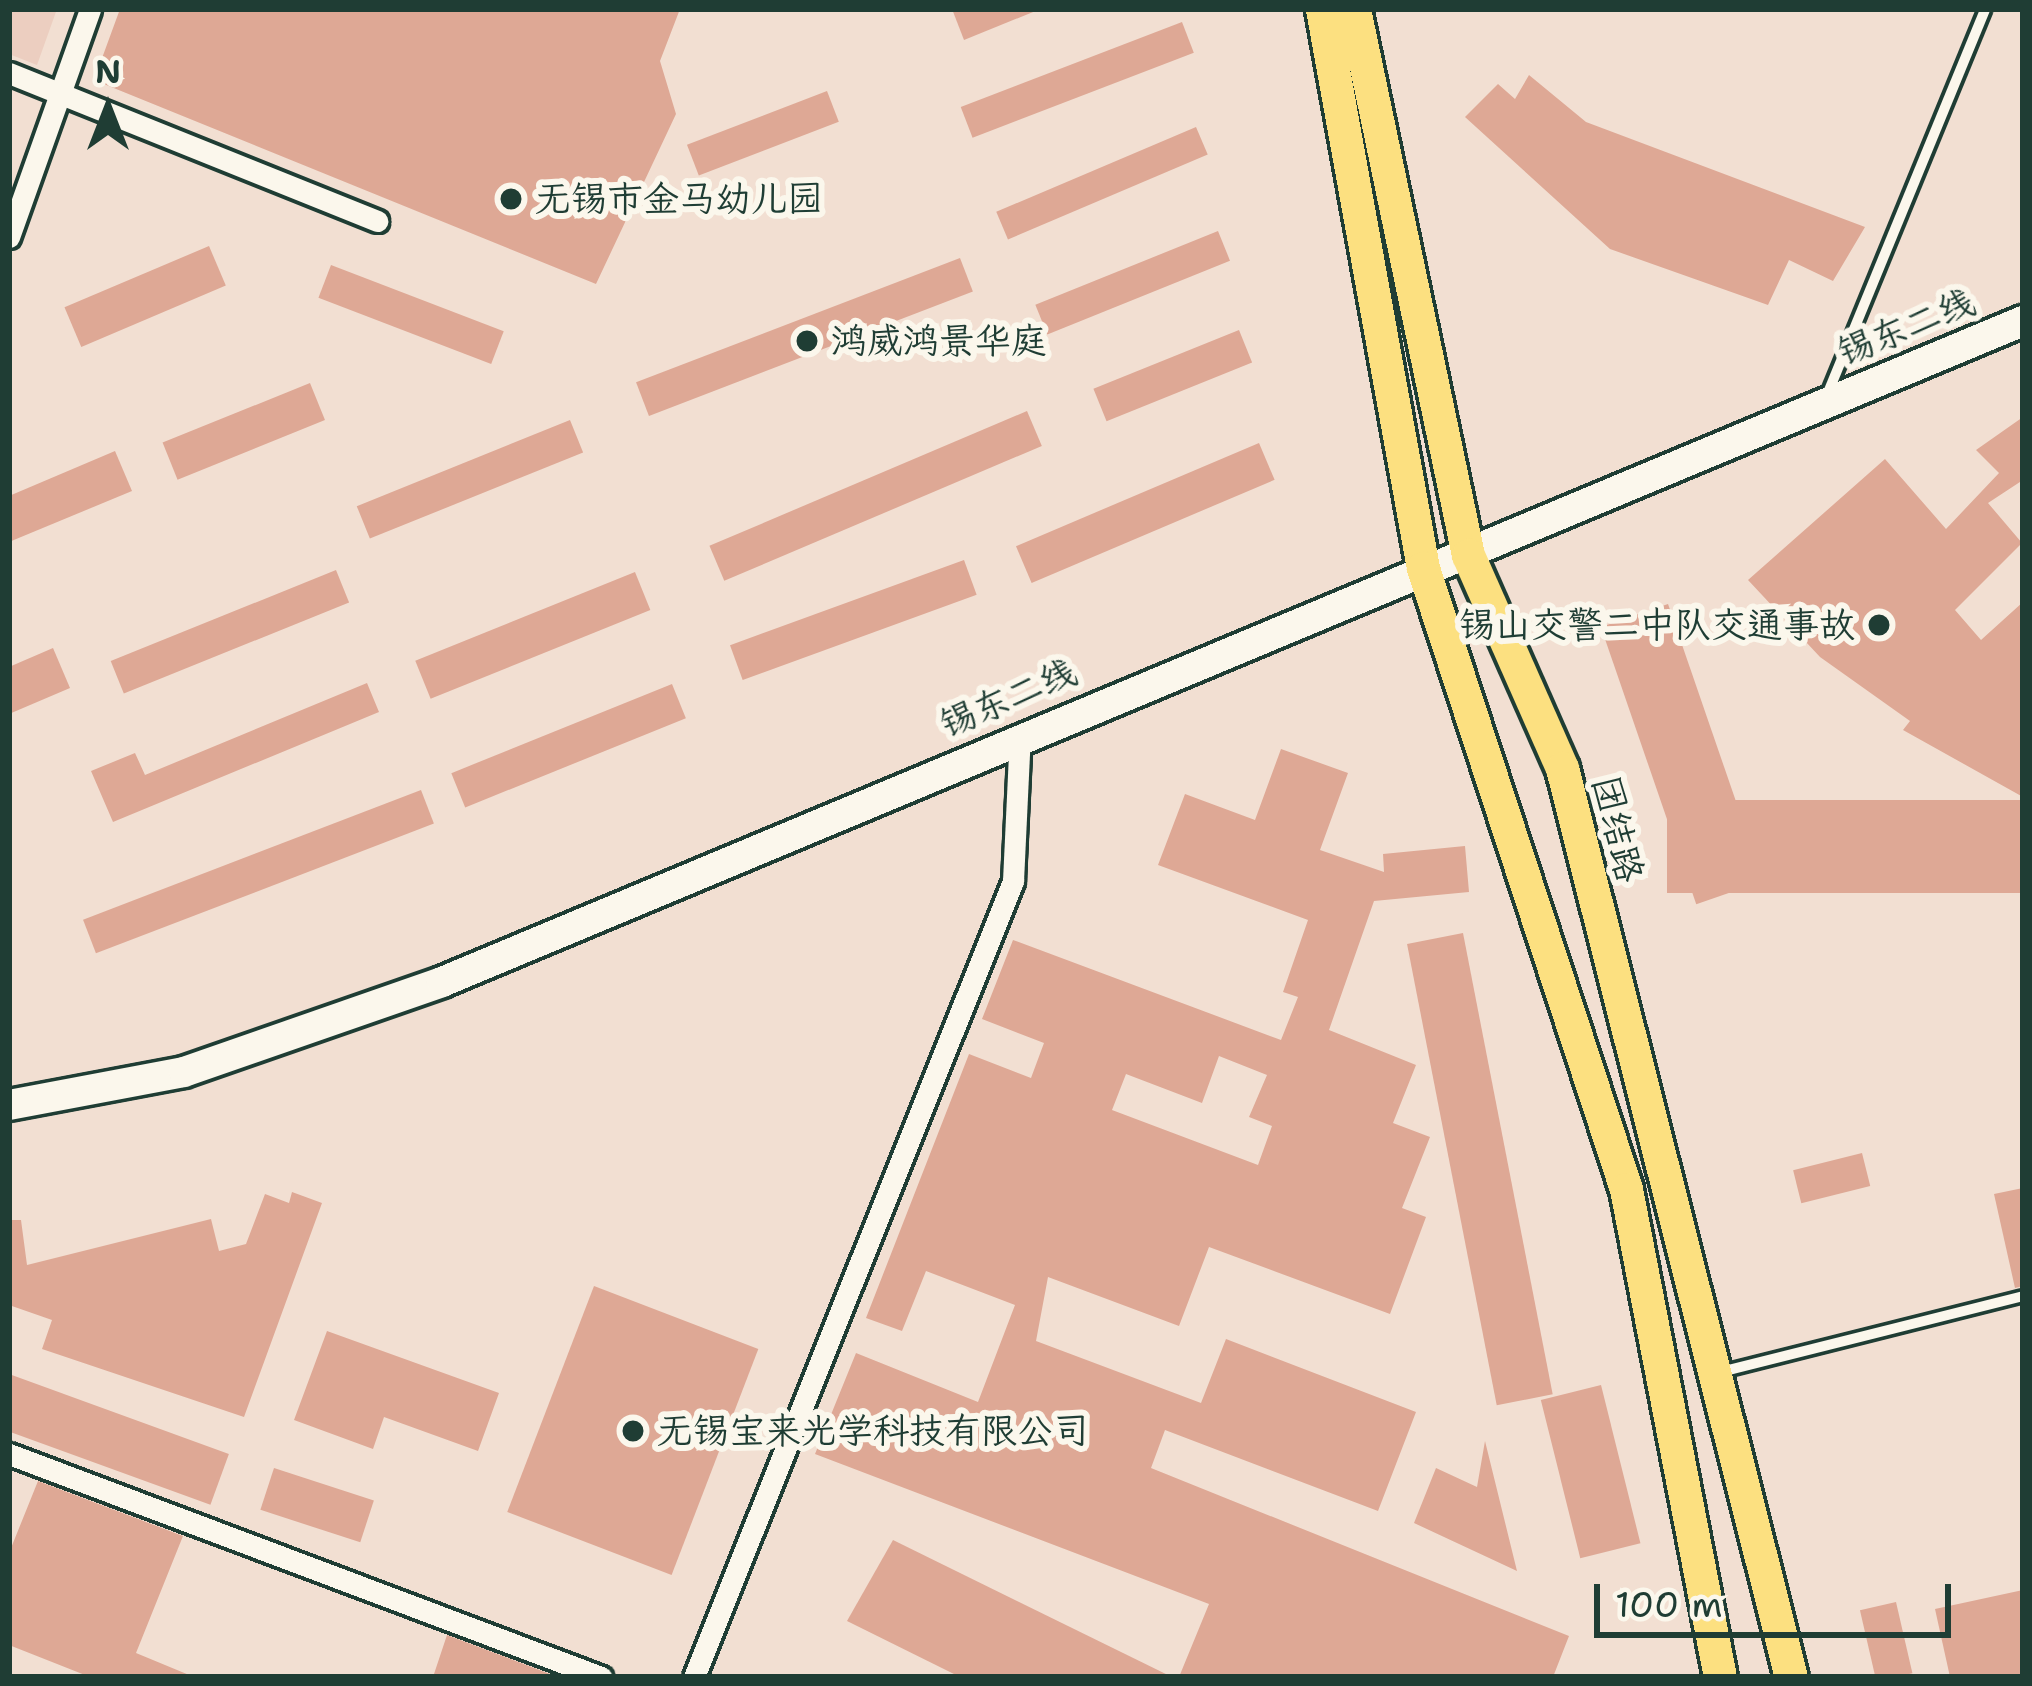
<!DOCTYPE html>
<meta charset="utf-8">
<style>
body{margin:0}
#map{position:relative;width:2032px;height:1686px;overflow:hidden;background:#f2dfd2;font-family:"Shantell Sans","LXGW WenKai TC",sans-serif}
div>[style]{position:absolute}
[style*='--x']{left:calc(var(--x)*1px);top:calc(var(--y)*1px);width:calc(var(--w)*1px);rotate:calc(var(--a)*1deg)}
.built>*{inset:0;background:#eccec0}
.building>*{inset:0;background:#dea895;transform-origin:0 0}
.roads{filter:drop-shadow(3px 0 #1f3d34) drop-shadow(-3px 0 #1f3d34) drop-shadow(0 3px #1f3d34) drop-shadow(0 -3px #1f3d34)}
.lane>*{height:10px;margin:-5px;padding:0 5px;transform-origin:5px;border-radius:5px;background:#fbf7ec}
.street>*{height:21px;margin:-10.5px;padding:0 10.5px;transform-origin:10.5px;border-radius:10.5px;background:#fbf7ec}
.secondary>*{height:30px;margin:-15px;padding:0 15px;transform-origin:15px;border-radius:15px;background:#fbf7ec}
.primary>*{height:33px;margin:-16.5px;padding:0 16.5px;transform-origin:16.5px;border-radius:16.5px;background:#fce080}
.dots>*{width:33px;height:33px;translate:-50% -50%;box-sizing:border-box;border:6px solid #fbf7ec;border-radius:50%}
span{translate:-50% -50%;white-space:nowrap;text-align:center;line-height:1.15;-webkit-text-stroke:12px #fbf7ec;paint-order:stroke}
.poi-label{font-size:36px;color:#1f3d34}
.left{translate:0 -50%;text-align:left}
.right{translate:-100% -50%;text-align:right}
.street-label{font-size:36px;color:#1f3d34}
.frame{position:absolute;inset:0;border:12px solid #1f3d34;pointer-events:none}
.north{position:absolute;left:48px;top:48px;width:120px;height:120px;-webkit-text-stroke:9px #fbf7ec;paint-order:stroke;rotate:0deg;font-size:33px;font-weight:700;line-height:48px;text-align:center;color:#1f3d34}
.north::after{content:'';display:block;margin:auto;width:42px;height:54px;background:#1f3d34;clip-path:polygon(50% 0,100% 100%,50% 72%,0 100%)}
.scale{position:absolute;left:1594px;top:1584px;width:357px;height:54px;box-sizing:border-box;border:6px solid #1f3d34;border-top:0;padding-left:15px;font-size:36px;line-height:42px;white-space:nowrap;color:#1f3d34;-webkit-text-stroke:9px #fbf7ec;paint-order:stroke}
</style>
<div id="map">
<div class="built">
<div style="clip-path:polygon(9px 9px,57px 9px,37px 65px,9px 54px)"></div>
</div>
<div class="building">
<div style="clip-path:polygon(120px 9px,680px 9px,660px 61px,676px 114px,596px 284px,94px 80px)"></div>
<div style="clip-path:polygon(952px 9px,1038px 9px,1038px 10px,964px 40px)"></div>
<div style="left:1182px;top:22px;width:33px;height:237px;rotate:69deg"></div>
<div style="clip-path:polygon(1529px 75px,1586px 122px,1865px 227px,1833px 281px,1789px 260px,1768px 305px,1610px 249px,1465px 117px,1498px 84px,1515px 99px)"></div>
<div style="left:827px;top:91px;width:33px;height:150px;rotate:69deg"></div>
<div style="left:1196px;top:127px;width:30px;height:217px;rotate:67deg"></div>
<div style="left:1218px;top:231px;width:32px;height:197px;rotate:68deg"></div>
<div style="left:209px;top:246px;width:43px;height:157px;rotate:67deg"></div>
<div style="left:960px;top:258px;width:36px;height:347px;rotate:69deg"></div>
<div style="left:331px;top:265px;width:185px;height:35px;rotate:21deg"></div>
<div style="left:1239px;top:330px;width:35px;height:157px;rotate:68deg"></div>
<div style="left:310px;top:383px;width:40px;height:159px;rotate:68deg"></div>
<div style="left:1027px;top:411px;width:38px;height:345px;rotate:67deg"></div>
<div style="clip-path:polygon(2023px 417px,2023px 480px,1988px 503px,2022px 543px,1955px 610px,1981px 640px,2023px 602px,2023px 797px,1903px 730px,1910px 721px,1820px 657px,1748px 580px,1885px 459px,1946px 529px,1999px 473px,1976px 450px)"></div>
<div style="left:570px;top:420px;width:35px;height:230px;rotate:68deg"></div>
<div style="left:1259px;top:443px;width:40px;height:264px;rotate:67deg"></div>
<div style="clip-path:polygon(115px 451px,132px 491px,9px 542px,9px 496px)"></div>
<div style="left:964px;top:560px;width:37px;height:249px;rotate:70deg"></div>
<div style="left:336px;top:570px;width:35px;height:243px;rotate:68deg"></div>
<div style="left:635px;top:572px;width:41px;height:237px;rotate:68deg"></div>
<div style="left:1668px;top:604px;width:293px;height:71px;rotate:71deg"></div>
<div style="clip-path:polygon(53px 648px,70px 688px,9px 714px,9px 667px)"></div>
<div style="clip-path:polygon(367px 683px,379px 712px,113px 822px,91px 771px,135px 753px,145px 775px)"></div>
<div style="left:672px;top:684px;width:37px;height:238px;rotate:68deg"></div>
<div style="clip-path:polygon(evenodd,1281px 749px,1348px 773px,1320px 850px,1384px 872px,1383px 854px,1465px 846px,1469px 892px,1374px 901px,1329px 1030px,1416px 1065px,1393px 1123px,1430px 1137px,1402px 1208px,1426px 1217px,1390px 1314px,1209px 1247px,1179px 1326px,1048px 1277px,1036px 1341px,1201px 1403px,1226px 1339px,1416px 1412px,1378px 1511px,1165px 1430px,1151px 1468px,1569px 1636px,1553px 1677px,1179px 1677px,1209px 1604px,815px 1454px,856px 1353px,978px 1402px,1015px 1305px,926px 1271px,902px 1331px,866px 1318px,969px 1054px,1031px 1078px,1044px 1043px,982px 1019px,1013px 940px,1281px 1040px,1298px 997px,1283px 992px,1308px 920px,1158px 865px,1185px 794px,1255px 820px,1281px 749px,1219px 1056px,1267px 1075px,1249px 1117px,1272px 1126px,1258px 1165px,1112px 1110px,1126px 1074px,1202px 1103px,1219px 1056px)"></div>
<div style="left:421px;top:790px;width:36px;height:362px;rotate:69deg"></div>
<div style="left:2023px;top:800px;width:93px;height:356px;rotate:90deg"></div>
<div style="left:1463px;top:933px;width:470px;height:57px;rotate:79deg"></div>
<div style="left:1862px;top:1153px;width:34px;height:71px;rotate:76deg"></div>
<div style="clip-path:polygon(2023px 1188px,2023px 1286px,2015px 1288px,1994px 1194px)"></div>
<div style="clip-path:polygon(292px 1192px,322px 1203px,244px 1417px,42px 1349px,52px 1320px,9px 1305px,9px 1220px,21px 1220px,27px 1265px,211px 1219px,219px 1251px,246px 1244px,265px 1194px,289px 1203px)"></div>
<div style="left:594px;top:1286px;width:176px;height:242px;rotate:21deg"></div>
<div style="clip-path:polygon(327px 1331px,499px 1393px,478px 1451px,384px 1417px,373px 1449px,294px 1420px)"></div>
<div style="left:9px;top:1374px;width:234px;height:54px;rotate:20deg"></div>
<div style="left:1601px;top:1385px;width:163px;height:62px;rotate:76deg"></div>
<div style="clip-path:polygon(1485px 1441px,1517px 1571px,1414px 1523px,1436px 1468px,1477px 1487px)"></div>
<div style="left:274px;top:1468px;width:105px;height:44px;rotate:18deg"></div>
<div style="clip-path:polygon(38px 1481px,183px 1536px,136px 1653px,194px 1677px,90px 1677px,9px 1645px,9px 1553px)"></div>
<div style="clip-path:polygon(893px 1540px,1172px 1677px,960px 1677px,847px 1621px)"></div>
<div style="clip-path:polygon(2023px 1590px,2023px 1677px,1950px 1677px,1935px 1609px)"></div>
<div style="left:1896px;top:1602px;width:73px;height:37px;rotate:77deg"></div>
<div style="clip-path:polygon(447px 1635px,558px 1677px,433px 1677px)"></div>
</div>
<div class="roads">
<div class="lane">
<div style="--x:1827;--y:395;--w:417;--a:-67.7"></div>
<div style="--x:1721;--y:1372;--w:311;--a:-14.1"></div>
</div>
<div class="street">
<div style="--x:9;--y:73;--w:397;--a:21.9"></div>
<div style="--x:9;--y:237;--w:242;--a:-70.4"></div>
<div style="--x:9;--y:1454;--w:633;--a:20.64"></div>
<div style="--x:694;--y:1677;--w:858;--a:-68.16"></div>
<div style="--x:1013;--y:881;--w:146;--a:-87.3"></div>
</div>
<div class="secondary">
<div style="--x:9;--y:1105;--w:178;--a:-10.7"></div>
<div style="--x:184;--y:1072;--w:273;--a:-19.2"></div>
<div style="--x:442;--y:982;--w:1714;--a:-22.69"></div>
</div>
<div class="primary">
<div style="--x:1322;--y:9;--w:568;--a:79.76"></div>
<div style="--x:1423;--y:568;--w:653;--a:71.9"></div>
<div style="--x:1626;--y:1189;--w:497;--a:79.1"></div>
<div style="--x:1354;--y:9;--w:558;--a:78.21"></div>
<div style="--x:1468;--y:555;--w:233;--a:66.2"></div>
<div style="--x:1562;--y:768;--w:937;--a:75.86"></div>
</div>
</div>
<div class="dots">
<div style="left:511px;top:199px;background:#1f3d34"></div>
<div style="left:807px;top:341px;background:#1f3d34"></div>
<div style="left:1879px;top:625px;background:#1f3d34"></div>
<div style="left:633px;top:1431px;background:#1f3d34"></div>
</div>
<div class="poi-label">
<span class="left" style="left:535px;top:199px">无锡市金马幼儿园</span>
<span class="left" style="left:831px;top:341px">鸿威鸿景华庭</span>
<span class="right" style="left:1855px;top:625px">锡山交警二中队交通事故</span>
<span class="left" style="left:657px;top:1431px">无锡宝来光学科技有限公司</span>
</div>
<div class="street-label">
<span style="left:1906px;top:327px;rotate:-22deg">锡东二线</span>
<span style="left:1008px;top:698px;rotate:-23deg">锡东二线</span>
<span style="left:1618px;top:829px;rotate:76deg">团结路</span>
</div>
<div class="frame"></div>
<div class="north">N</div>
<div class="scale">100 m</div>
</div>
